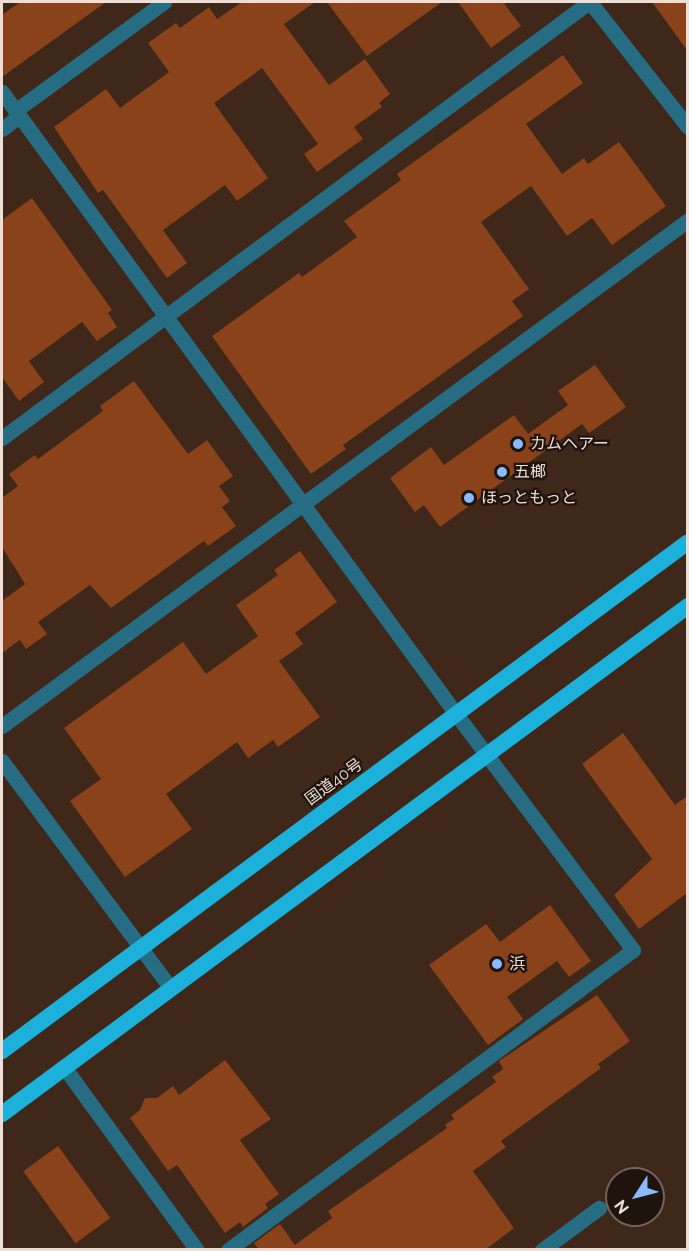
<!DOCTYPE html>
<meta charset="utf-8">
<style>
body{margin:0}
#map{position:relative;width:689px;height:1251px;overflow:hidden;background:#3f271a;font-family:Raleway,"Noto Sans JP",sans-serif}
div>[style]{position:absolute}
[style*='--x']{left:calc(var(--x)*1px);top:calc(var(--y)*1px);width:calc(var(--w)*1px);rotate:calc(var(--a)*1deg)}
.building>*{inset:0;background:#894219;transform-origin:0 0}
.minor>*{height:15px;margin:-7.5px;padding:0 7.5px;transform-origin:7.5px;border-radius:7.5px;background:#266c83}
.tertiary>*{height:15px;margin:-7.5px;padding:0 7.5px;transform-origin:7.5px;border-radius:7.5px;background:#266c83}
.trunk>*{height:16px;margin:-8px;padding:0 8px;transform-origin:8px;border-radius:8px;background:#1cb1da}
.dots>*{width:16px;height:16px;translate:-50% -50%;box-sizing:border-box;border:3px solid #1e130d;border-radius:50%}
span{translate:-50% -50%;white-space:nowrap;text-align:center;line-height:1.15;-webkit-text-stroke:4.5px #1e130d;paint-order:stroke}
.poi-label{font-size:16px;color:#eeded6}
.left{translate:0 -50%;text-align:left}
.street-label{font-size:16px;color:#eeded6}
.frame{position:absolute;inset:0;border:3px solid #eeded6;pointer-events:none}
.north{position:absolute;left:605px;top:1167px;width:60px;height:60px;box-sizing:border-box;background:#1e130d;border:2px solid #71645d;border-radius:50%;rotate:234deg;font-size:16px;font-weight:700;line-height:24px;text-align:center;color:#eeded6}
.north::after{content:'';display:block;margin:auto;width:21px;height:27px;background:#8abafc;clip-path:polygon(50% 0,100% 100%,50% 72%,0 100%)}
</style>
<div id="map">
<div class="building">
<div style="clip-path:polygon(20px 2px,106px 2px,2px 77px,2px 15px)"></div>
<div style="clip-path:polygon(242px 2px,315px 2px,284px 24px,329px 85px,365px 59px,390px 94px,379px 103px,382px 107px,354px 127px,363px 139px,317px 172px,304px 154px,318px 144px,262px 68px,214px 103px,268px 178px,237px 201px,225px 185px,163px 230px,187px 263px,167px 278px,103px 190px,98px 193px,54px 127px,106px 89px,120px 108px,169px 72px,148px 43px,176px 23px,180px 28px,209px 7px,217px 19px)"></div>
<div style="clip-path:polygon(327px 2px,442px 2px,367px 56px)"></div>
<div style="clip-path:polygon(458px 2px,503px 2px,521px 26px,491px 48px)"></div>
<div style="clip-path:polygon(652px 2px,687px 2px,687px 50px)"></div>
<div style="clip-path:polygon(563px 55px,583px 83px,526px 124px,562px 174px,584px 158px,588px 164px,619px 142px,666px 206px,612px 245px,592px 218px,567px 236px,531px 186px,481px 222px,529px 289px,512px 301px,523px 316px,343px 445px,346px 449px,311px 474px,212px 336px,299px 273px,302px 277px,357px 237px,344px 221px,401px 180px,397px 174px)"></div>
<div style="clip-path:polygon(32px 198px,112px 310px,108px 313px,117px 327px,97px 341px,82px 322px,29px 361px,44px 382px,19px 401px,2px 377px,2px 220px)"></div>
<div style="clip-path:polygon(595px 365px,626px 407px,589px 433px,582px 424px,440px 527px,424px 505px,415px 512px,390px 478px,431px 447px,444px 465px,514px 415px,528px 434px,568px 405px,558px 391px)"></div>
<div style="clip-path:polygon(134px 381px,188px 454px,207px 440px,233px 476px,219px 486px,230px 501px,222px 507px,236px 526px,208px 546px,204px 541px,111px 608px,90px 585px,38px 622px,47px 634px,26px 649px,20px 640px,2px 653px,2px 601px,25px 584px,2px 547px,2px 498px,18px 486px,9px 474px,35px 455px,38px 459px,103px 411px,100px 406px)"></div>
<div style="clip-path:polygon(300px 551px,337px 602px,295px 633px,303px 644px,279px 661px,320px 717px,278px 747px,273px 740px,248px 758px,237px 742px,166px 794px,192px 829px,125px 877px,70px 801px,101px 779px,64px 728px,183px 642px,206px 674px,258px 636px,236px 605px,278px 575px,274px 570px)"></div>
<div style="clip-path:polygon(623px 733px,675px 805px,687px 796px,687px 893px,639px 929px,614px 895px,652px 859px,582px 764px)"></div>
<div style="clip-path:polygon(550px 905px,591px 961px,569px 977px,557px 961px,507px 997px,523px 1019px,488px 1045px,429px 965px,486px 924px,500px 942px)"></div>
<div style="clip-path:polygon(597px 995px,630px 1041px,598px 1064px,601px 1068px,501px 1141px,506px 1147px,473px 1171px,514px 1228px,485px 1250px,259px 1250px,254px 1243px,280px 1224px,295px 1245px,332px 1218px,328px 1211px,447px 1128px,445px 1125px,454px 1119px,451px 1115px,496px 1082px,492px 1077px,503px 1069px,499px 1061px)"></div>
<div style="clip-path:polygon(225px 1060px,271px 1119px,240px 1140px,279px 1194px,265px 1204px,268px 1208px,243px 1227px,240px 1222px,225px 1233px,177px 1165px,168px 1171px,130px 1118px,140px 1110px,145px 1098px,157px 1098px,173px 1086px,179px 1095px)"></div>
<div style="left:58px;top:1146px;width:89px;height:43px;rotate:54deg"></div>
</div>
<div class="minor">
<div style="--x:2;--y:92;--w:770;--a:53.87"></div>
<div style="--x:456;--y:714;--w:295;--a:53.1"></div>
<div style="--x:633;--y:950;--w:504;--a:143.47"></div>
<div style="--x:15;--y:111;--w:185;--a:-36.2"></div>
<div style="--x:2;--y:129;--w:21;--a:-37"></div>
<div style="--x:2;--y:438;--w:731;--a:-36.6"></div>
<div style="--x:2;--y:726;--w:852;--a:-36.41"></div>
<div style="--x:2;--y:761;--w:282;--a:53.4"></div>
<div style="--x:64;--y:1067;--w:226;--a:54"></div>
<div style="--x:542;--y:1250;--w:71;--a:-36.4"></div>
</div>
<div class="tertiary">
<div style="--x:590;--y:2;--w:159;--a:51.9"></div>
</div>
<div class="trunk">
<div style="--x:2;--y:1051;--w:854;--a:-36.57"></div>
<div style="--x:2;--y:1114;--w:854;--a:-36.52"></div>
</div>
<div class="dots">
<div style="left:518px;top:444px;background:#8abafc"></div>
<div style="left:502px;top:472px;background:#8abafc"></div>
<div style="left:469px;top:498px;background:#8abafc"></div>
<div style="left:497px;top:964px;background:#8abafc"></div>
</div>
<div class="poi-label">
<span class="left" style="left:530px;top:444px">カムヘアー</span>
<span class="left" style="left:514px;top:472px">五榔</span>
<span class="left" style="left:481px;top:498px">ほっともっと</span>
<span class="left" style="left:509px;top:964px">浜</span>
</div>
<div class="street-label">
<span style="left:334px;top:782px;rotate:-36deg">国道40号</span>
</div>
<div class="frame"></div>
<div class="north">N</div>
</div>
